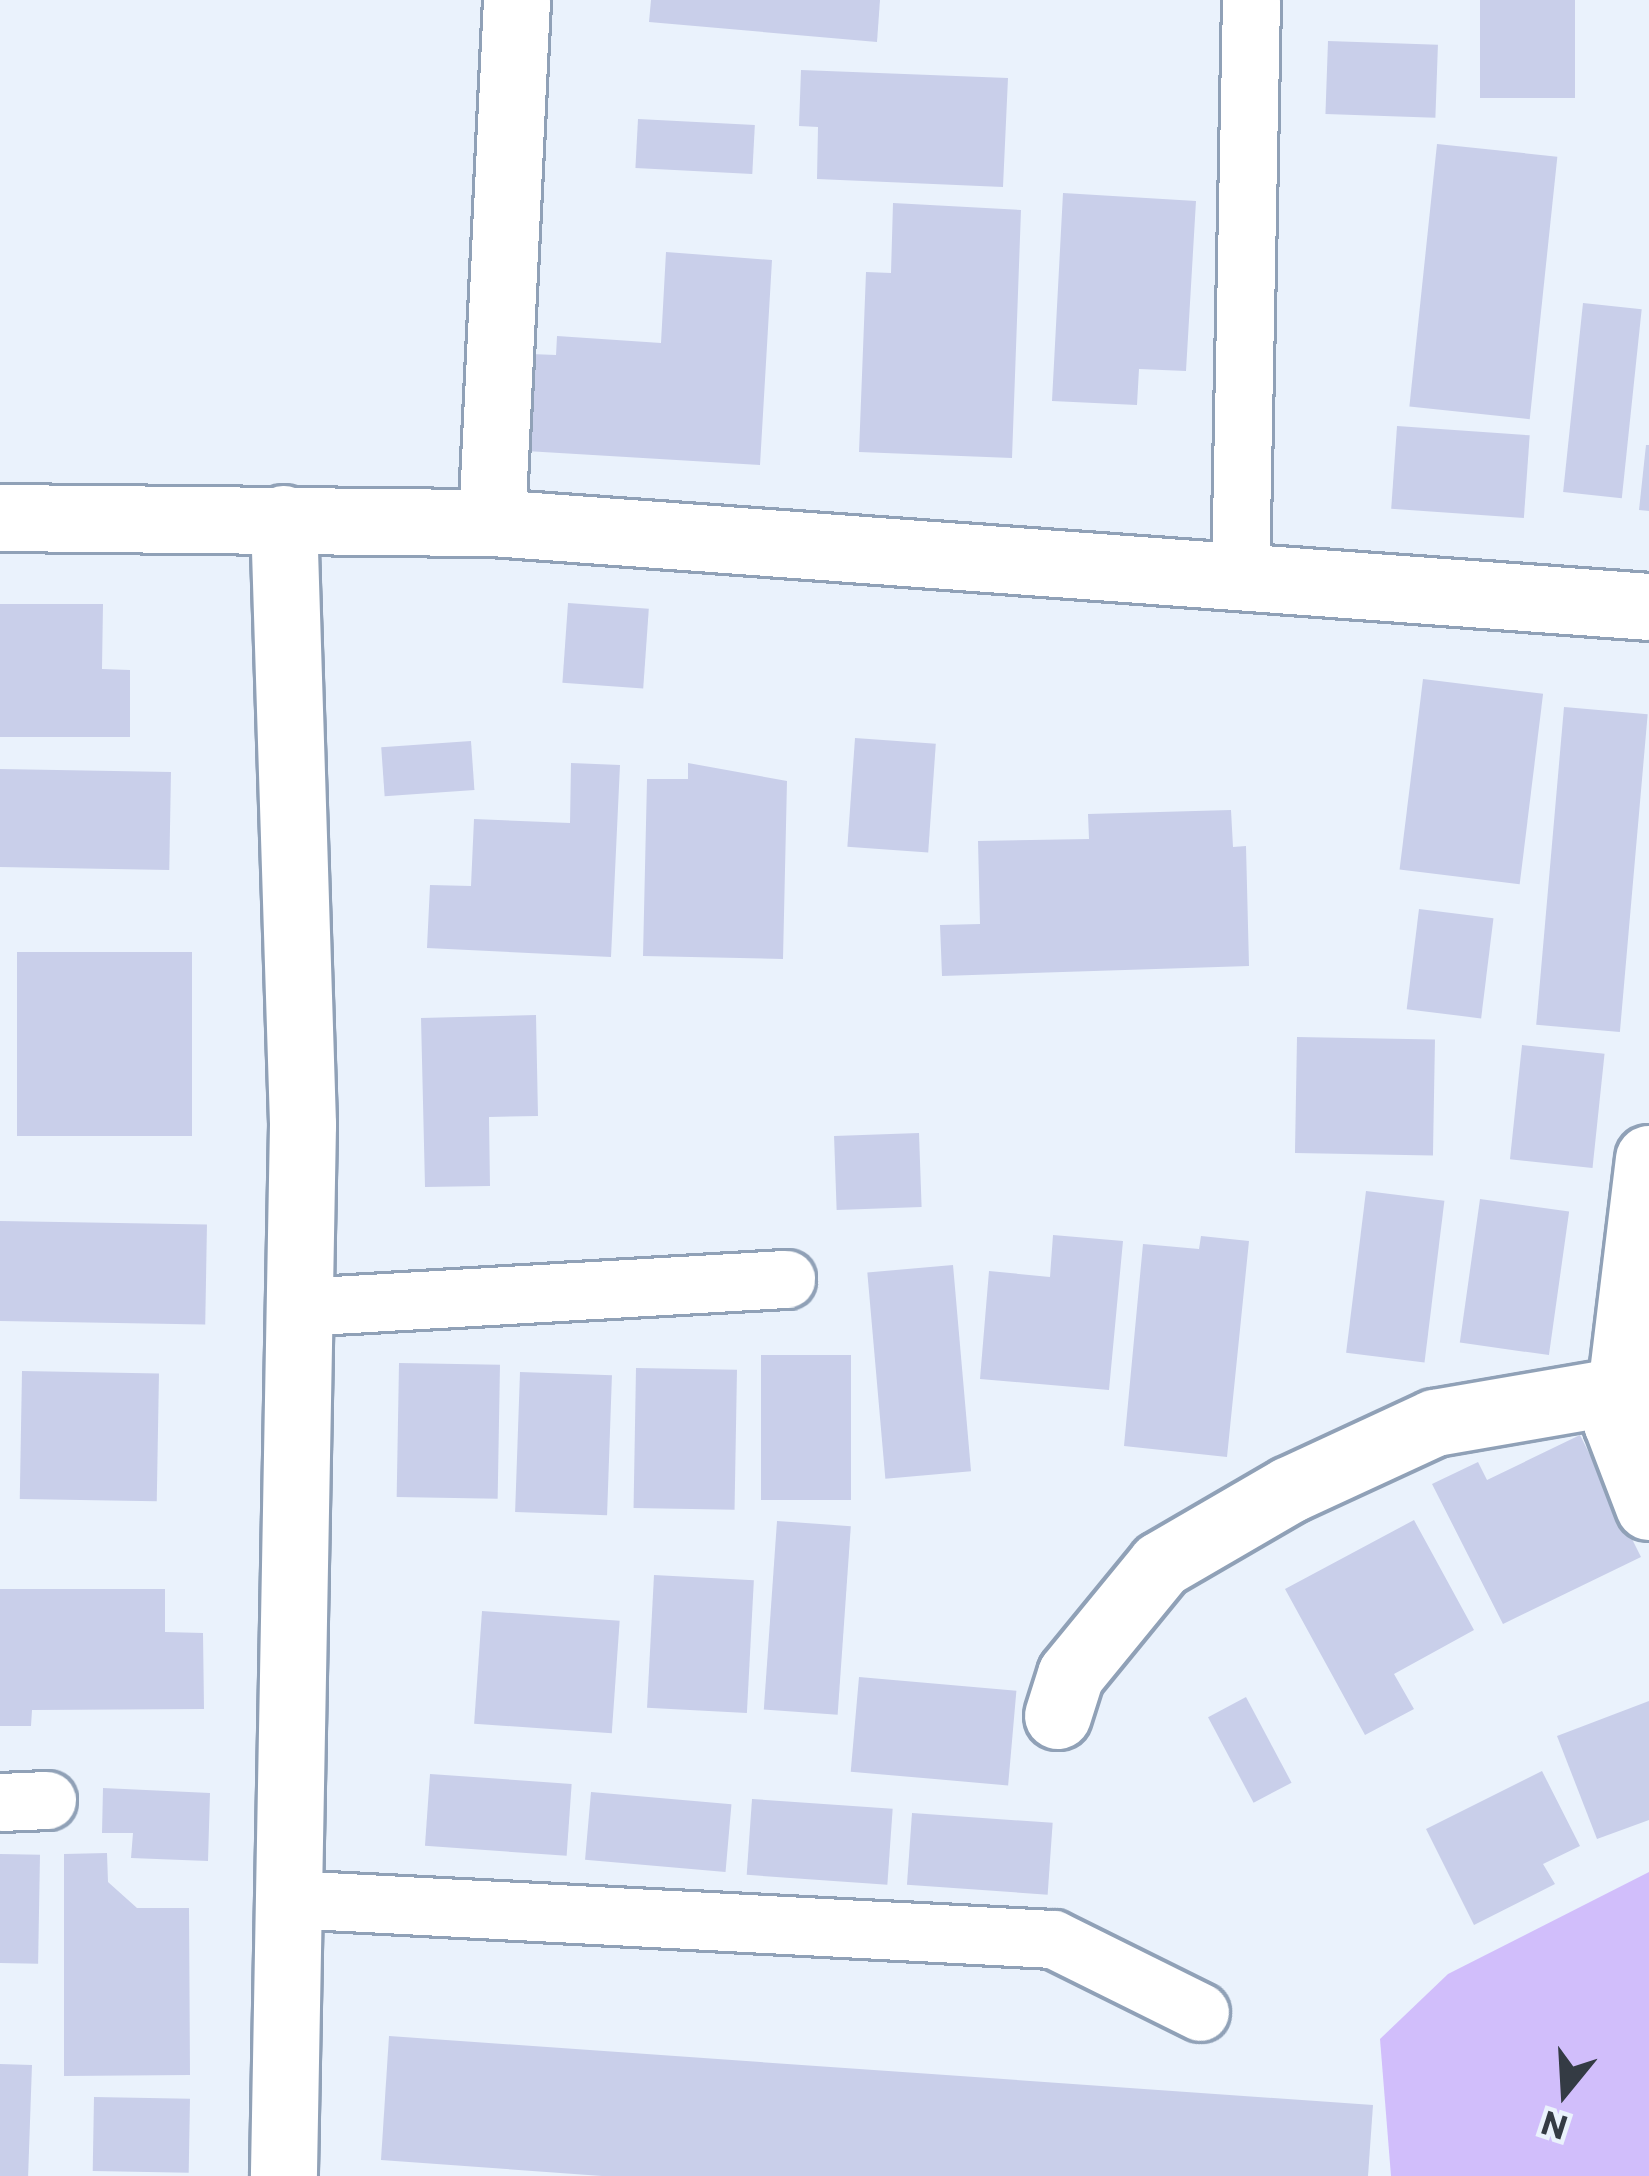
<!DOCTYPE html>
<style>
body{margin:0}
#map{position:relative;width:1649px;height:2176px;overflow:hidden;background:#eaf2fc;font-family:Commissioner,sans-serif}
div>[style]{position:absolute}
[style*='--x']{left:calc(var(--x)*1px);top:calc(var(--y)*1px);width:calc(var(--w)*1px);rotate:calc(var(--a)*1deg)}
.green>*{inset:0;background:#d1befb}
.building>*{inset:0;background:#c9cfea;transform-origin:0 0}
.roads{filter:drop-shadow(3px 0 #90a1b7) drop-shadow(-3px 0 #90a1b7) drop-shadow(0 3px #90a1b7) drop-shadow(0 -3px #90a1b7)}
.lane>*{height:57px;margin:-28.5px;padding:0 28.5px;transform-origin:28.5px;border-radius:28.5px;background:#fff}
.street>*{height:66px;margin:-33px;padding:0 33px;transform-origin:33px;border-radius:33px;background:#fff}
.secondary>*{height:66px;margin:-33px;padding:0 33px;transform-origin:33px;border-radius:33px;background:#fff}
span{translate:-50% -50%;white-space:nowrap;text-align:center;line-height:1.15;-webkit-text-stroke:10px #eaf2fc;paint-order:stroke}
.north{position:absolute;left:1505px;top:2032px;width:120px;height:120px;-webkit-text-stroke:9px #eaf2fc;paint-order:stroke;rotate:198deg;font-size:33px;font-weight:700;line-height:48px;text-align:center;color:#343b44}
.north::after{content:'';display:block;margin:auto;width:42px;height:54px;background:#343b44;clip-path:polygon(50% 0,100% 100%,50% 72%,0 100%)}
</style>
<div id="map">
<div class="green">
<div style="clip-path:polygon(1649px 1872px,1649px 2176px,1391px 2176px,1380px 2039px,1448px 1974px)"></div>
</div>
<div class="building">
<div style="clip-path:polygon(651px 0,880px 0,877px 42px,649px 22px)"></div>
<div style="left:1480px;top:0;width:95px;height:98px"></div>
<div style="left:1328px;top:41px;width:110px;height:73px;rotate:2deg"></div>
<div style="clip-path:polygon(801px 70px,1008px 78px,1003px 187px,817px 179px,818px 127px,799px 126px)"></div>
<div style="left:638px;top:119px;width:117px;height:49px;rotate:3deg"></div>
<div style="left:1437px;top:144px;width:121px;height:264px;rotate:6deg"></div>
<div style="clip-path:polygon(1063px 193px,1196px 201px,1186px 371px,1139px 369px,1137px 405px,1052px 401px)"></div>
<div style="clip-path:polygon(893px 203px,1021px 210px,1012px 458px,859px 452px,866px 272px,891px 273px)"></div>
<div style="clip-path:polygon(666px 252px,772px 260px,760px 465px,526px 451px,531px 354px,556px 355px,557px 336px,661px 343px)"></div>
<div style="left:1583px;top:303px;width:59px;height:190px;rotate:6deg"></div>
<div style="left:1397px;top:426px;width:133px;height:83px;rotate:4deg"></div>
<div style="clip-path:polygon(1646px 445px,1649px 445px,1649px 511px,1639px 510px)"></div>
<div style="left:568px;top:603px;width:81px;height:80px;rotate:4deg"></div>
<div style="clip-path:polygon(0 604px,103px 604px,102px 669px,130px 670px,130px 737px,0 737px)"></div>
<div style="left:1423px;top:679px;width:121px;height:192px;rotate:7deg"></div>
<div style="left:1564px;top:707px;width:84px;height:319px;rotate:5deg"></div>
<div style="left:855px;top:738px;width:81px;height:109px;rotate:4deg"></div>
<div style="left:471px;top:741px;width:49px;height:90px;rotate:86deg"></div>
<div style="clip-path:polygon(571px 763px,620px 765px,611px 957px,427px 948px,430px 885px,471px 886px,474px 819px,570px 823px)"></div>
<div style="clip-path:polygon(688px 763px,787px 781px,783px 959px,643px 956px,647px 779px,688px 779px)"></div>
<div style="left:0;top:769px;width:171px;height:98px;rotate:1deg"></div>
<div style="clip-path:polygon(1231px 810px,1233px 847px,1246px 846px,1249px 966px,942px 976px,940px 925px,980px 924px,978px 841px,1089px 839px,1088px 814px)"></div>
<div style="left:1419px;top:909px;width:75px;height:101px;rotate:7deg"></div>
<div style="left:17px;top:952px;width:175px;height:184px"></div>
<div style="clip-path:polygon(536px 1015px,538px 1116px,489px 1117px,490px 1186px,425px 1187px,421px 1018px)"></div>
<div style="left:1297px;top:1037px;width:138px;height:116px;rotate:1deg"></div>
<div style="left:1522px;top:1045px;width:83px;height:115px;rotate:6deg"></div>
<div style="left:919px;top:1133px;width:74px;height:85px;rotate:88deg"></div>
<div style="left:1366px;top:1191px;width:79px;height:163px;rotate:7deg"></div>
<div style="left:1480px;top:1199px;width:90px;height:145px;rotate:8deg"></div>
<div style="left:0;top:1221px;width:207px;height:100px;rotate:1deg"></div>
<div style="clip-path:polygon(1053px 1235px,1123px 1241px,1109px 1390px,980px 1379px,989px 1271px,1050px 1277px)"></div>
<div style="clip-path:polygon(1201px 1236px,1249px 1241px,1227px 1457px,1124px 1446px,1143px 1244px,1199px 1249px)"></div>
<div style="left:953px;top:1265px;width:207px;height:86px;rotate:85deg"></div>
<div style="left:761px;top:1355px;width:90px;height:145px"></div>
<div style="left:399px;top:1363px;width:101px;height:134px;rotate:1deg"></div>
<div style="left:636px;top:1368px;width:101px;height:140px;rotate:1deg"></div>
<div style="left:22px;top:1371px;width:137px;height:128px;rotate:1deg"></div>
<div style="left:520px;top:1372px;width:92px;height:140px;rotate:2deg"></div>
<div style="clip-path:polygon(1580px 1435px,1641px 1557px,1503px 1624px,1432px 1484px,1478px 1462px,1487px 1480px)"></div>
<div style="clip-path:polygon(1414px 1520px,1474px 1630px,1394px 1674px,1414px 1709px,1365px 1735px,1285px 1589px)"></div>
<div style="left:777px;top:1521px;width:74px;height:189px;rotate:4deg"></div>
<div style="left:654px;top:1575px;width:100px;height:133px;rotate:3deg"></div>
<div style="clip-path:polygon(0 1589px,165px 1589px,165px 1632px,203px 1633px,204px 1709px,32px 1710px,31px 1726px,0 1726px)"></div>
<div style="left:482px;top:1611px;width:138px;height:113px;rotate:4deg"></div>
<div style="left:859px;top:1677px;width:158px;height:95px;rotate:5deg"></div>
<div style="left:1246px;top:1697px;width:97px;height:43px;rotate:62deg"></div>
<div style="clip-path:polygon(1649px 1701px,1649px 1820px,1597px 1839px,1557px 1736px)"></div>
<div style="clip-path:polygon(1542px 1771px,1580px 1846px,1543px 1864px,1555px 1884px,1474px 1925px,1426px 1829px)"></div>
<div style="left:430px;top:1774px;width:142px;height:72px;rotate:4deg"></div>
<div style="clip-path:polygon(103px 1788px,210px 1793px,208px 1861px,131px 1858px,133px 1833px,102px 1833px)"></div>
<div style="left:591px;top:1792px;width:141px;height:68px;rotate:5deg"></div>
<div style="left:752px;top:1799px;width:141px;height:76px;rotate:4deg"></div>
<div style="left:912px;top:1813px;width:141px;height:72px;rotate:4deg"></div>
<div style="clip-path:polygon(107px 1853px,108px 1882px,137px 1908px,189px 1908px,190px 2075px,64px 2076px,64px 1854px)"></div>
<div style="left:0;top:1854px;width:40px;height:109px;rotate:1deg"></div>
<div style="clip-path:polygon(389px 2036px,1373px 2105px,1368px 2176px,602px 2176px,381px 2160px)"></div>
<div style="left:0;top:2064px;width:32px;height:112px;rotate:2deg"></div>
<div style="left:94px;top:2097px;width:96px;height:74px;rotate:1deg"></div>
</div>
<div class="roads">
<div class="lane">
<div style="--x:1240;--y:578;--w:578;--a:-88.91"></div>
<div style="--x:299;--y:1307;--w:488;--a:-3.3"></div>
<div style="--x:0;--y:1802;--w:47;--a:-2.4"></div>
<div style="--x:289;--y:1899;--w:765;--a:3"></div>
<div style="--x:1053;--y:1939;--w:164;--a:26.4"></div>
</div>
<div class="street">
<div style="--x:0;--y:518;--w:492;--a:0.6"></div>
<div style="--x:492;--y:523;--w:1160;--a:4.15"></div>
<div style="--x:492;--y:523;--w:524;--a:-87.26"></div>
<div style="--x:1649;--y:1159;--w:266;--a:96.9"></div>
<div style="--x:1617;--y:1423;--w:34;--a:21"></div>
<div style="--x:1617;--y:1423;--w:90;--a:69.1"></div>
<div style="--x:1058;--y:1716;--w:43;--a:-72.4"></div>
<div style="--x:1071;--y:1675;--w:142;--a:-50.7"></div>
<div style="--x:1161;--y:1565;--w:149;--a:-30.2"></div>
<div style="--x:1290;--y:1490;--w:160;--a:-24.8"></div>
<div style="--x:1435;--y:1423;--w:189;--a:-9.8"></div>
</div>
<div class="secondary">
<div style="--x:284;--y:519;--w:606;--a:88.2"></div>
<div style="--x:303;--y:1125;--w:1051;--a:91.04"></div>
</div>
</div>
<div class="north">N</div>
</div>
